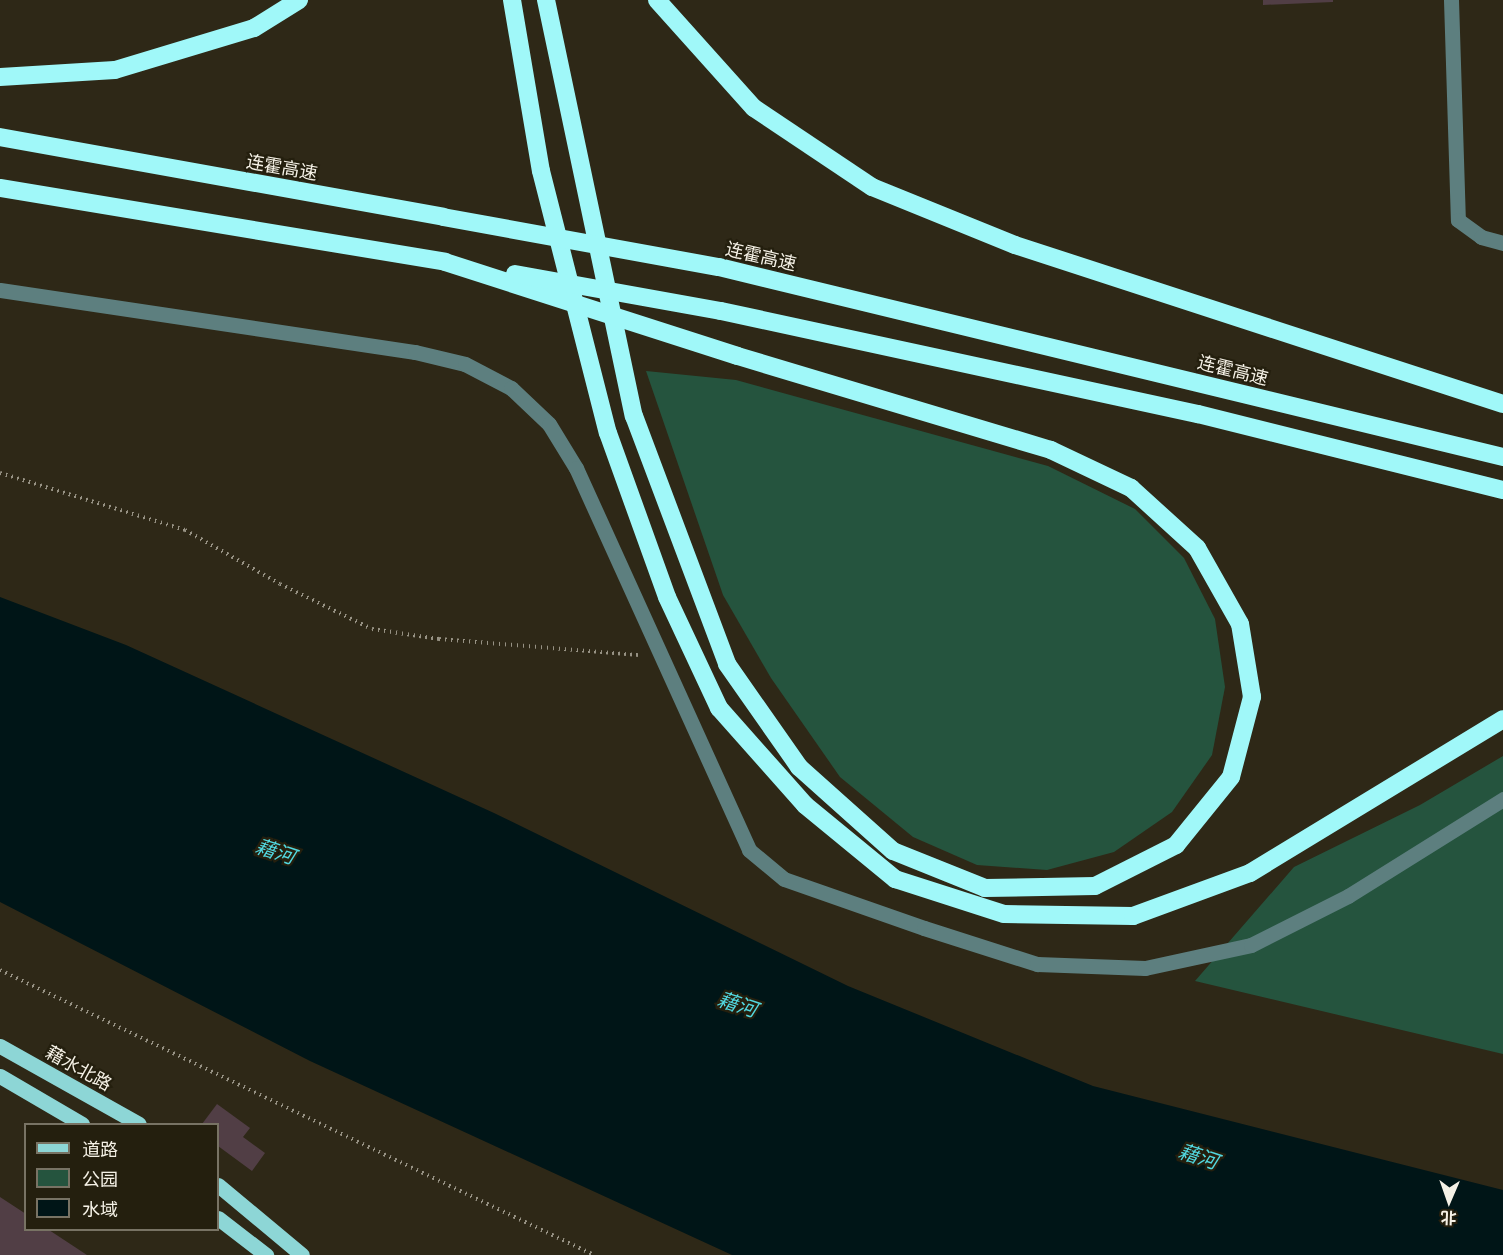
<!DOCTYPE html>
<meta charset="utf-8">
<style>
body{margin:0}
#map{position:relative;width:1503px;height:1255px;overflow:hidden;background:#2e2817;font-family:Literata,"Noto Sans SC",serif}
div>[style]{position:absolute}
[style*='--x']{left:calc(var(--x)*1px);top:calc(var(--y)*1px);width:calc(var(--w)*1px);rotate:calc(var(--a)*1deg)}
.green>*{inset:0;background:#25543e}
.water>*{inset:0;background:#001517}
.building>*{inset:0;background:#513e45}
.path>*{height:4px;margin-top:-2px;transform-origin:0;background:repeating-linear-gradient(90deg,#979284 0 1.5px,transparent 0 6px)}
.minor>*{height:15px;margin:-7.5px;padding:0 7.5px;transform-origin:7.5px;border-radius:7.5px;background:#5d7f7f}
.major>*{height:15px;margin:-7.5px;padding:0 7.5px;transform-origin:7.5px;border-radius:7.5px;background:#8dd6d6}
.highway>*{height:18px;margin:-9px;padding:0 9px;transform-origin:9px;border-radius:9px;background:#a0f8f9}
.highway-bridge>*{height:18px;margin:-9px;padding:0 9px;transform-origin:9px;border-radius:9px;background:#a0f8f9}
span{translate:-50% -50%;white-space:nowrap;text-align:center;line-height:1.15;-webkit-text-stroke:4.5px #241f0e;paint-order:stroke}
.street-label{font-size:18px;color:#f5f1e6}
.water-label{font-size:20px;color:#52d8e0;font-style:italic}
.legend{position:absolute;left:24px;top:1123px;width:195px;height:108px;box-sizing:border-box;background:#241f0e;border:2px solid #787364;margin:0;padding:8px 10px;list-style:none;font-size:18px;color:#f5f1e6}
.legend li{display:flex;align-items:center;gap:12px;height:30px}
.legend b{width:30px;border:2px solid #787364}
.north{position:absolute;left:1419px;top:1171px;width:60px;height:60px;-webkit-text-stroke:4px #241f0e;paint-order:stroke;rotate:182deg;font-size:16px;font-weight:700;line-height:24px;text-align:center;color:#f5f1e6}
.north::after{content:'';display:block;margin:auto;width:21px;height:27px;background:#f5f1e6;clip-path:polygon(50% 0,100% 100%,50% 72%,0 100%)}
</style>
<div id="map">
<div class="green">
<div style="clip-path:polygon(646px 371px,736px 380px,1048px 466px,1135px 509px,1184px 558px,1215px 619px,1225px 687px,1212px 755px,1172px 812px,1114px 852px,1047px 870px,977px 865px,913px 837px,840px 777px,771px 678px,723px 595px)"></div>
<div style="clip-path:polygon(1503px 756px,1503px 1054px,1195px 981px,1294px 867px,1420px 805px)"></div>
</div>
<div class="water">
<div style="clip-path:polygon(0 597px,126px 645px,494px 813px,848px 986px,1093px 1086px,1503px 1190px,1503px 1255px,732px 1255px,310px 1061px,0 902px)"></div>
</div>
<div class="building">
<div style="clip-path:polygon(1263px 0,1333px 0,1333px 2px,1263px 5px)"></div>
<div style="clip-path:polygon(217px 1104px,250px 1128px,243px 1137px,265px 1153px,252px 1171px,218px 1146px,218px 1124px,202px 1124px)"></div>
<div style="clip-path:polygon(0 1197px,26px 1214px,26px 1230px,49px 1230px,87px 1255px,0 1255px)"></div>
</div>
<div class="path">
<div style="--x:0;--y:473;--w:194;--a:17.1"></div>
<div style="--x:185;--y:530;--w:109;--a:29.6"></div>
<div style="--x:280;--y:584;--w:102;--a:26.1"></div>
<div style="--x:372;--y:629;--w:68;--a:8.5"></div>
<div style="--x:439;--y:639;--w:201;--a:4.6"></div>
<div style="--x:0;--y:970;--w:659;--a:25.63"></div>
</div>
<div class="minor">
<div style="--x:1451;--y:0;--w:220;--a:88.2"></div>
<div style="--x:1458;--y:220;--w:29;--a:36"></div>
<div style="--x:1481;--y:237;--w:23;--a:15"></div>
<div style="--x:0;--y:290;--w:420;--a:8.5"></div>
<div style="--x:415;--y:352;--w:51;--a:13.5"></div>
<div style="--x:465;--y:364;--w:52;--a:27.6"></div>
<div style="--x:511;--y:388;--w:52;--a:43.5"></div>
<div style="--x:549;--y:424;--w:52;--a:58.5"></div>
<div style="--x:576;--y:468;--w:419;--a:65.6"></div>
<div style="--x:749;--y:850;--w:45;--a:39.6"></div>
<div style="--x:784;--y:879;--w:148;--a:19.3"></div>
<div style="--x:924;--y:928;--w:119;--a:17.7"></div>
<div style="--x:1037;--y:964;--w:108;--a:2.1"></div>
<div style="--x:1145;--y:968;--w:108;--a:-12.2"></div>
<div style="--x:1251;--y:945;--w:109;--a:-26.8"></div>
<div style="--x:1348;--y:896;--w:183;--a:-32"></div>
</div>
<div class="major">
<div style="--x:0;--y:1046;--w:159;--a:29.3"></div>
<div style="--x:0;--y:1076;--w:95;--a:30.3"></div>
<div style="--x:218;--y:1185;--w:109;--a:39.8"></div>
<div style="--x:218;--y:1218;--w:61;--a:37.6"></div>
</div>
<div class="highway">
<div style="--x:512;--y:0;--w:173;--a:80.4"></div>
<div style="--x:541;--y:171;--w:270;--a:75.7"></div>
<div style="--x:608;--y:433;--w:174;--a:70.2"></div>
<div style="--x:667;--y:597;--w:123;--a:64.9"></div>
<div style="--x:719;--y:708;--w:130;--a:48.4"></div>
<div style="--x:805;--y:805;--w:117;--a:39.4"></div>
<div style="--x:895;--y:879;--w:114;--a:17.8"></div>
<div style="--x:1004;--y:914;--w:129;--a:0.9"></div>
<div style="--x:1133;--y:916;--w:125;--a:-20.2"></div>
<div style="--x:1250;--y:873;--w:296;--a:-31.3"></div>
<div style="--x:546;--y:0;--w:425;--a:78.1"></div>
<div style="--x:634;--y:416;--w:265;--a:69.4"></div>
<div style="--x:727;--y:664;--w:126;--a:55"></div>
<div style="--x:799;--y:767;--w:126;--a:41.8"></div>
<div style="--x:893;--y:851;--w:99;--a:21.9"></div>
<div style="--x:985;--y:888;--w:110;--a:-1"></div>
<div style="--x:1095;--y:886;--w:91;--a:-26.8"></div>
<div style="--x:1176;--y:845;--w:87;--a:-51"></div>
<div style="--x:1231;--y:777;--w:83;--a:-75.3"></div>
<div style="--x:1252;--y:697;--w:74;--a:-99.3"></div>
<div style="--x:1240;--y:624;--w:87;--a:-119.5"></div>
<div style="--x:1197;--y:548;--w:89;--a:-137.7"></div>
<div style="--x:1131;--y:488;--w:89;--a:-154.6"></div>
<div style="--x:1051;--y:450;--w:328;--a:-163.3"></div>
<div style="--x:657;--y:0;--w:145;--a:48.1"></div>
<div style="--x:754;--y:108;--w:142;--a:33.8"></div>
<div style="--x:872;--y:187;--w:154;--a:22.1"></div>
<div style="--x:1015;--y:245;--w:513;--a:18.05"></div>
<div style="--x:0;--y:77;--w:115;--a:-3.5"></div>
<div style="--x:115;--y:70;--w:145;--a:-16.8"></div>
<div style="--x:254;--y:28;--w:53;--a:-31.9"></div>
<div style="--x:0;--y:137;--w:450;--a:10.2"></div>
<div style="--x:0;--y:188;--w:451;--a:9.4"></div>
<div style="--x:719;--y:267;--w:807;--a:13.62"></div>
<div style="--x:721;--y:311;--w:488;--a:12.2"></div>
<div style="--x:1198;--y:414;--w:314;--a:14"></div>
</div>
<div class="highway-bridge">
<div style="--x:443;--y:217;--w:280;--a:10.3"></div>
<div style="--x:445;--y:262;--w:307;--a:17.8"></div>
<div style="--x:515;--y:274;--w:209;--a:10.2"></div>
</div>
<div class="street-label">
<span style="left:282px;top:167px;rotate:10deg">连霍高速</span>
<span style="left:761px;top:256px;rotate:13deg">连霍高速</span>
<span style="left:1233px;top:370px;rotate:14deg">连霍高速</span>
<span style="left:79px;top:1068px;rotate:29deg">藉水北路</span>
</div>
<div class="water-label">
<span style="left:276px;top:850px;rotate:18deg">藉河</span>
<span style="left:738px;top:1003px;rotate:18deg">藉河</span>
<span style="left:1199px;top:1155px;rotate:18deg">藉河</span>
</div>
<ul class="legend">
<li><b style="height:8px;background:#8dd6d6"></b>道路</li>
<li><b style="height:16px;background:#25543e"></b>公园</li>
<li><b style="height:16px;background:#001517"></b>水域</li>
</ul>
<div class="north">北</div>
</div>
